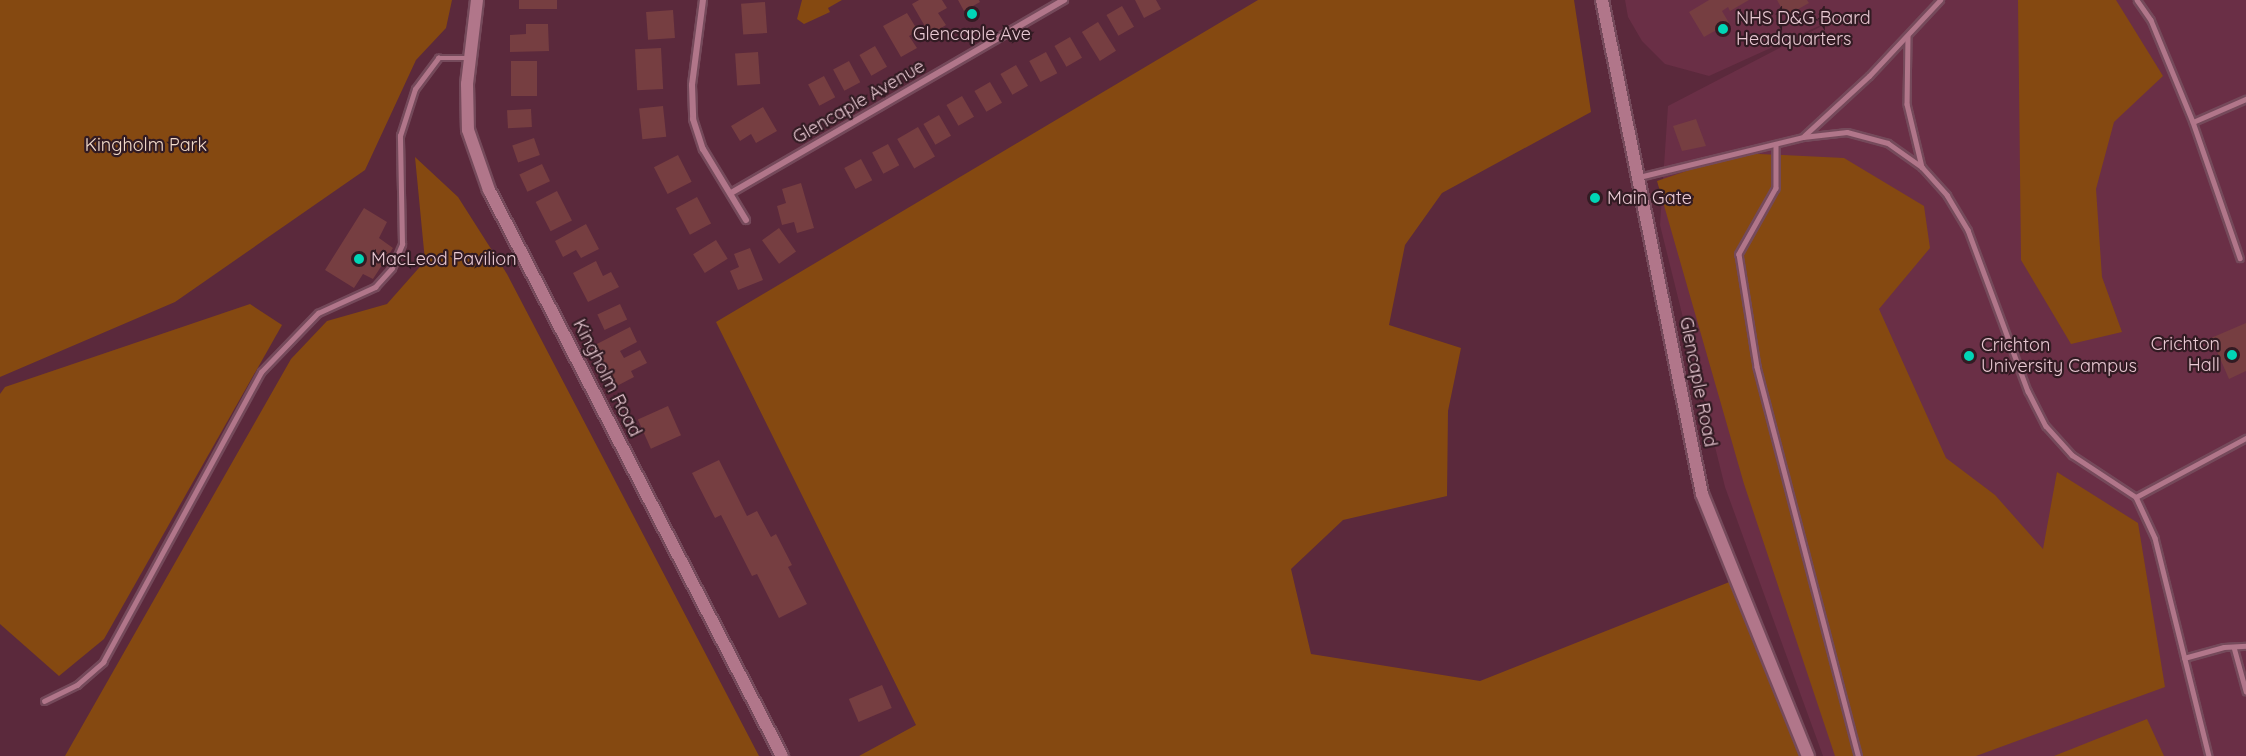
<!DOCTYPE html>
<style>
body{margin:0}
#map{position:relative;width:2246px;height:756px;overflow:hidden;background:#5b293c;font-family:Quicksand,sans-serif}
div>[style]{position:absolute}
[style*='--x']{left:calc(var(--x)*1px);top:calc(var(--y)*1px);width:calc(var(--w)*1px);rotate:calc(var(--a)*1deg)}
.built>*{inset:0;background:#6a2f46}
.green>*{inset:0;background:#854911}
.building>*{inset:0;background:#763e41;transform-origin:0 0}
.roads{filter:drop-shadow(2px 0 #754a5b) drop-shadow(-2px 0 #754a5b) drop-shadow(0 2px #754a5b) drop-shadow(0 -2px #754a5b)}
.service>*{height:4.5px;margin:-2.25px;padding:0 2.25px;transform-origin:2.25px;border-radius:2.25px;background:#b1768a}
.minor>*{height:6px;margin:-3px;padding:0 3px;transform-origin:3px;border-radius:3px;background:#b1768a}
.secondary>*{height:12px;margin:-6px;padding:0 6px;transform-origin:6px;border-radius:6px;background:#b1768a}
.dots>*{width:16px;height:16px;translate:-50% -50%;box-sizing:border-box;border:3px solid #321b23;border-radius:50%}
span{translate:-50% -50%;white-space:nowrap;text-align:center;line-height:1.15;-webkit-text-stroke:4.5px #321b23;paint-order:stroke}
.poi-label{font-size:18px;color:#e9c9d3}
.left{translate:0 -50%;text-align:left}
.right{translate:-100% -50%;text-align:right}
.street-label{font-size:18px;color:#e9c9d3}
.park-label{font-size:18px;color:#f1daca}
</style>
<div id="map">
<div class="built">
<div style="clip-path:polygon(1625px 0,2246px 0,2246px 756px,1823px 756px,1725px 487px,1660px 225px,1668px 106px,1843px 15px,1709px 76px,1665px 64px,1642px 41px,1628px 17px)"></div>
</div>
<div class="green">
<div style="clip-path:polygon(0 0,452px 0,446px 28px,416px 60px,365px 170px,175px 302px,0 377px)"></div>
<div style="clip-path:polygon(802px 0,842px 0,828px 8px,830px 12px,804px 24px,797px 19px)"></div>
<div style="clip-path:polygon(1258px 0,1574px 0,1591px 112px,1442px 193px,1405px 245px,1389px 325px,1461px 348px,1448px 411px,1447px 496px,1343px 520px,1291px 569px,1311px 654px,1480px 681px,1737px 579px,1808px 756px,859px 756px,916px 725px,716px 322px)"></div>
<div style="clip-path:polygon(2018px 0,2116px 0,2163px 76px,2114px 122px,2096px 189px,2102px 277px,2122px 332px,2071px 344px,2021px 260px)"></div>
<div style="clip-path:polygon(1739px 153px,1844px 158px,1924px 206px,1930px 248px,1879px 309px,1946px 458px,1995px 495px,2043px 549px,2057px 472px,2138px 523px,2165px 687px,1976px 756px,1835px 756px,1744px 484px,1657px 181px)"></div>
<div style="clip-path:polygon(415px 157px,458px 197px,507px 274px,759px 756px,65px 756px,291px 359px,327px 321px,387px 304px,425px 261px)"></div>
<div style="clip-path:polygon(250px 304px,282px 325px,104px 639px,59px 676px,0 624px,0 394px,5px 387px)"></div>
<div style="clip-path:polygon(2147px 719px,2164px 756px,2054px 756px)"></div>
</div>
<div class="building">
<div style="left:519px;top:0;width:38px;height:9px"></div>
<div style="clip-path:polygon(919px 0,942px 0,947px 8px,938px 13px,946px 25px,930px 35px,912px 4px)"></div>
<div style="clip-path:polygon(958px 0,979px 0,980px 2px,964px 11px)"></div>
<div style="clip-path:polygon(1135px 0,1156px 0,1161px 9px,1144px 18px)"></div>
<div style="clip-path:polygon(1709px 0,1749px 0,1730px 11px,1728px 7px,1722px 11px,1729px 23px,1704px 37px,1689px 12px)"></div>
<div style="clip-path:polygon(1777px 0,1807px 0,1809px 3px,1786px 16px)"></div>
<div style="left:765px;top:2px;width:31px;height:24px;rotate:86deg"></div>
<div style="left:1122px;top:6px;width:24px;height:18px;rotate:60deg"></div>
<div style="left:673px;top:10px;width:28px;height:27px;rotate:86deg"></div>
<div style="clip-path:polygon(907px 13px,918px 31px,909px 36px,917px 48px,901px 57px,883px 26px)"></div>
<div style="left:1098px;top:22px;width:34px;height:19px;rotate:58deg"></div>
<div style="clip-path:polygon(526px 24px,548px 24px,549px 51px,510px 52px,510px 35px,526px 34px)"></div>
<div style="left:1070px;top:37px;width:24px;height:18px;rotate:60deg"></div>
<div style="left:875px;top:46px;width:24px;height:18px;rotate:60deg"></div>
<div style="left:661px;top:48px;width:41px;height:26px;rotate:87deg"></div>
<div style="left:758px;top:52px;width:32px;height:23px;rotate:86deg"></div>
<div style="left:1046px;top:52px;width:24px;height:19px;rotate:62deg"></div>
<div style="left:537px;top:61px;width:35px;height:26px;rotate:90deg"></div>
<div style="left:849px;top:61px;width:24px;height:18px;rotate:62deg"></div>
<div style="left:1016px;top:65px;width:24px;height:18px;rotate:60deg"></div>
<div style="left:824px;top:76px;width:24px;height:18px;rotate:62deg"></div>
<div style="left:990px;top:82px;width:24px;height:18px;rotate:60deg"></div>
<div style="left:962px;top:96px;width:24px;height:18px;rotate:60deg"></div>
<div style="left:663px;top:106px;width:31px;height:24px;rotate:84deg"></div>
<div style="clip-path:polygon(763px 107px,777px 131px,756px 143px,751px 134px,740px 141px,731px 126px)"></div>
<div style="left:531px;top:109px;width:18px;height:24px;rotate:87deg"></div>
<div style="left:939px;top:115px;width:24px;height:18px;rotate:60deg"></div>
<div style="clip-path:polygon(1696px 119px,1706px 146px,1682px 151px,1673px 126px)"></div>
<div style="left:918px;top:127px;width:34px;height:24px;rotate:60deg"></div>
<div style="left:534px;top:138px;width:18px;height:23px;rotate:71deg"></div>
<div style="left:888px;top:144px;width:24px;height:18px;rotate:62deg"></div>
<div style="left:678px;top:155px;width:30px;height:27px;rotate:63deg"></div>
<div style="left:861px;top:159px;width:24px;height:19px;rotate:62deg"></div>
<div style="left:542px;top:164px;width:19px;height:25px;rotate:65deg"></div>
<div style="clip-path:polygon(801px 183px,814px 228px,797px 233px,794px 222px,782px 225px,777px 206px,786px 203px,782px 189px)"></div>
<div style="left:557px;top:191px;width:33px;height:24px;rotate:63deg"></div>
<div style="left:697px;top:197px;width:30px;height:24px;rotate:62deg"></div>
<div style="clip-path:polygon(364px 208px,387px 222px,379px 238px,393px 248px,373px 279px,363px 274px,354px 288px,325px 270px)"></div>
<div style="clip-path:polygon(586px 224px,599px 249px,581px 258px,576px 250px,563px 257px,555px 241px)"></div>
<div style="left:779px;top:228px;width:29px;height:21px;rotate:54deg"></div>
<div style="left:716px;top:240px;width:22px;height:27px;rotate:58deg"></div>
<div style="clip-path:polygon(750px 248px,763px 280px,738px 290px,730px 271px,739px 267px,734px 254px)"></div>
<div style="clip-path:polygon(596px 261px,603px 276px,611px 272px,619px 287px,588px 302px,573px 273px)"></div>
<div style="left:620px;top:304px;width:17px;height:25px;rotate:65deg"></div>
<div style="clip-path:polygon(2246px 323px,2246px 371px,2229px 379px,2211px 338px)"></div>
<div style="clip-path:polygon(630px 327px,637px 342px,620px 351px,624px 358px,640px 350px,647px 363px,631px 371px,634px 377px,613px 388px,591px 347px)"></div>
<div style="left:668px;top:406px;width:32px;height:33px;rotate:66deg"></div>
<div style="clip-path:polygon(719px 460px,747px 516px,757px 511px,771px 537px,776px 534px,792px 565px,788px 567px,807px 604px,779px 618px,757px 574px,752px 576px,721px 515px,715px 518px,692px 473px)"></div>
<div style="left:882px;top:685px;width:25px;height:36px;rotate:67deg"></div>
</div>
<div class="roads">
<div class="service">
<div style="--x:2137;--y:0;--w:24;--a:55"></div>
<div style="--x:2151;--y:20;--w:110;--a:67.6"></div>
<div style="--x:2193;--y:122;--w:144;--a:70.9"></div>
<div style="--x:1908;--y:36;--w:68;--a:90.8"></div>
<div style="--x:1907;--y:104;--w:65;--a:76.6"></div>
<div style="--x:2193;--y:122;--w:58;--a:-23.5"></div>
<div style="--x:1804;--y:136;--w:88;--a:-42.7"></div>
<div style="--x:1869;--y:76;--w:104;--a:-46.9"></div>
<div style="--x:1776;--y:144;--w:44;--a:90"></div>
<div style="--x:1776;--y:188;--w:76;--a:119.3"></div>
<div style="--x:1739;--y:254;--w:114;--a:80.9"></div>
<div style="--x:1757;--y:367;--w:402;--a:75.4"></div>
<div style="--x:1639;--y:177;--w:169;--a:-13.7"></div>
<div style="--x:1803;--y:137;--w:44;--a:-6.5"></div>
<div style="--x:1847;--y:132;--w:42;--a:15"></div>
<div style="--x:1888;--y:143;--w:42;--a:35.2"></div>
<div style="--x:1922;--y:167;--w:38;--a:48"></div>
<div style="--x:1947;--y:195;--w:41;--a:59"></div>
<div style="--x:1968;--y:230;--w:172;--a:69.6"></div>
<div style="--x:2028;--y:391;--w:39;--a:63"></div>
<div style="--x:2046;--y:426;--w:39;--a:48"></div>
<div style="--x:2072;--y:455;--w:77;--a:33.3"></div>
<div style="--x:2136;--y:497;--w:45;--a:65.1"></div>
<div style="--x:2155;--y:538;--w:225;--a:76.1"></div>
<div style="--x:2136;--y:497;--w:125;--a:-28.2"></div>
<div style="--x:2234;--y:647;--w:46;--a:74.7"></div>
<div style="--x:2184;--y:658;--w:41;--a:-15.4"></div>
<div style="--x:2224;--y:647;--w:22;--a:-3"></div>
<div style="--x:44;--y:701;--w:37;--a:-26"></div>
<div style="--x:77;--y:685;--w:35;--a:-41"></div>
<div style="--x:103;--y:662;--w:330;--a:-61.4"></div>
<div style="--x:261;--y:372;--w:82;--a:-46"></div>
<div style="--x:318;--y:313;--w:63;--a:-24.5"></div>
<div style="--x:375;--y:287;--w:25;--a:-48"></div>
<div style="--x:392;--y:268;--w:26;--a:-67"></div>
<div style="--x:402;--y:244;--w:108;--a:-91.1"></div>
<div style="--x:400;--y:136;--w:49;--a:-72.3"></div>
<div style="--x:415;--y:89;--w:39;--a:-53"></div>
<div style="--x:438;--y:58;--w:32;--a:0"></div>
</div>
<div class="minor">
<div style="--x:703;--y:0;--w:86;--a:97.4"></div>
<div style="--x:692;--y:85;--w:34;--a:88"></div>
<div style="--x:693;--y:119;--w:32;--a:72"></div>
<div style="--x:703;--y:149;--w:83;--a:58.8"></div>
<div style="--x:731;--y:193;--w:385;--a:-30.1"></div>
</div>
<div class="secondary">
<div style="--x:477;--y:0;--w:85;--a:96.8"></div>
<div style="--x:467;--y:84;--w:46;--a:88.8"></div>
<div style="--x:468;--y:130;--w:64;--a:70.7"></div>
<div style="--x:489;--y:190;--w:637;--a:62.63"></div>
<div style="--x:1602;--y:0;--w:504;--a:78.56"></div>
<div style="--x:1702;--y:494;--w:283;--a:68"></div>
</div>
</div>
<div class="dots">
<div style="left:972px;top:14px;background:#01d5b6"></div>
<div style="left:1723px;top:29px;background:#01d5b6"></div>
<div style="left:1595px;top:198px;background:#01d5b6"></div>
<div style="left:359px;top:259px;background:#01d5b6"></div>
<div style="left:2232px;top:355px;background:#01d5b6"></div>
<div style="left:1969px;top:356px;background:#01d5b6"></div>
</div>
<div class="poi-label">
<span class="left" style="left:1736px;top:29px">NHS D&amp;G Board<br>Headquarters</span>
<span style="left:972px;top:34px">Glencaple Ave</span>
<span class="left" style="left:1607px;top:198px">Main Gate</span>
<span class="left" style="left:371px;top:259px">MacLeod Pavilion</span>
<span class="right" style="left:2220px;top:355px">Crichton<br>Hall</span>
<span class="left" style="left:1981px;top:356px">Crichton<br>University Campus</span>
</div>
<div class="street-label">
<span style="left:859px;top:102px;rotate:-30deg">Glencaple Avenue</span>
<span style="left:607px;top:378px;rotate:63deg">Kingholm Road</span>
<span style="left:1698px;top:382px;rotate:79deg">Glencaple Road</span>
</div>
<div class="park-label">
<span style="left:146px;top:145px">Kingholm Park</span>
</div>
</div>
